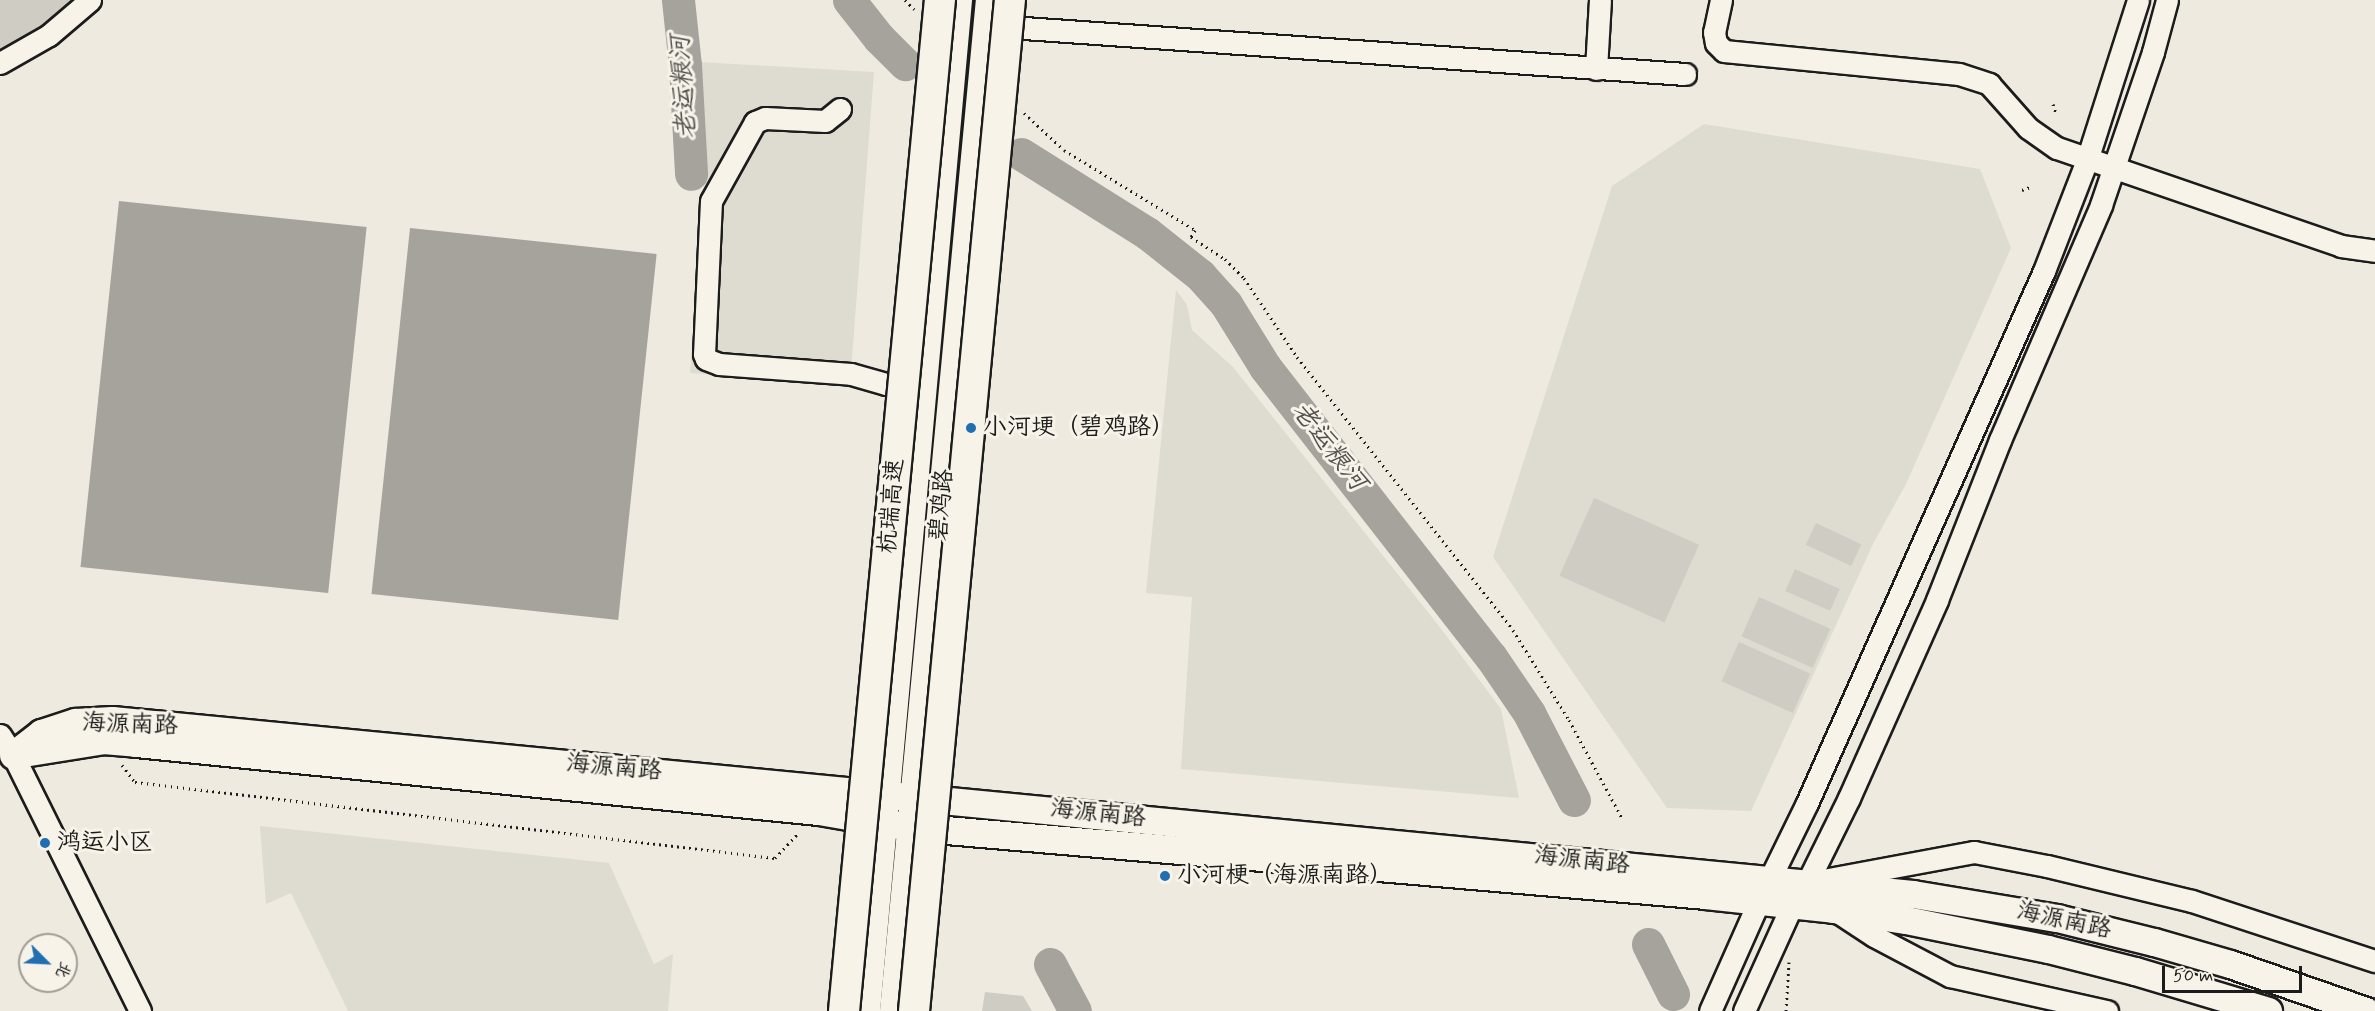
<!DOCTYPE html>
<meta charset="utf-8">
<style>
body{margin:0}
#map{position:relative;width:2375px;height:1011px;overflow:hidden;background:#eeeae0;font-family:Mynerve,"LXGW WenKai TC",sans-serif}
div>[style]{position:absolute}
[style*='--x']{left:calc(var(--x)*1px);top:calc(var(--y)*1px);width:calc(var(--w)*1px);rotate:calc(var(--a)*1deg)}
.built>*{inset:0;background:#dedbd1}
.green>*{inset:0;background:#cfccc3;transform-origin:0 0}
.water>*{inset:0;background:#a6a39d;transform-origin:0 0}
.river>*{height:33px;margin:-16.5px;padding:0 16.5px;transform-origin:16.5px;border-radius:16.5px;background:#a6a39d}
.path>*{height:3px;margin-top:-1.5px;transform-origin:0;background:repeating-linear-gradient(90deg,#1c1c1c 0 1.5px,transparent 0 6px)}
.roads{filter:drop-shadow(2px 0 #1c1c1c) drop-shadow(-2px 0 #1c1c1c) drop-shadow(0 2px #1c1c1c) drop-shadow(0 -2px #1c1c1c)}
.minor>*{height:21px;margin:-10.5px;padding:0 10.5px;transform-origin:10.5px;border-radius:10.5px;background:#f7f3e8}
.major>*{height:27px;margin:-13.5px;padding:0 13.5px;transform-origin:13.5px;border-radius:13.5px;background:#f7f3e8}
.highway>*{height:30px;margin:-15px;padding:0 15px;transform-origin:15px;border-radius:15px;background:#f7f3e8}
.bridges{filter:drop-shadow(2px 0 #1c1c1c) drop-shadow(-2px 0 #1c1c1c) drop-shadow(0 2px #1c1c1c) drop-shadow(0 -2px #1c1c1c)}
.highway-bridge>*{height:30px;margin:-15px;padding:0 15px;transform-origin:15px;border-radius:15px;background:#f7f3e8}
.dots>*{width:16px;height:16px;translate:-50% -50%;box-sizing:border-box;border:3px solid #f7f3e8;border-radius:50%}
span{translate:-50% -50%;white-space:nowrap;text-align:center;line-height:1.15;-webkit-text-stroke:6px #f7f3e8;paint-order:stroke}
.poi-label{font-size:24px;color:#1c1c1c}
.left{translate:0 -50%;text-align:left}
.street-label{font-size:24px;color:#1c1c1c}
.water-label{font-size:26px;color:#535250;font-style:italic}
.north{position:absolute;left:18px;top:933px;width:60px;height:60px;box-sizing:border-box;background:#f7f3e8;border:2px solid #9f9d96;border-radius:50%;rotate:114deg;font-size:16px;font-weight:700;line-height:24px;text-align:center;color:#1c1c1c}
.north::after{content:'';display:block;margin:auto;width:21px;height:27px;background:#1f6fb2;clip-path:polygon(50% 0,100% 100%,50% 72%,0 100%)}
.scale{position:absolute;left:2162px;top:966px;width:140px;height:27px;box-sizing:border-box;border:3px solid #1c1c1c;border-top:0;padding-left:8px;font-size:18px;line-height:21px;white-space:nowrap;color:#1c1c1c;-webkit-text-stroke:4px #f7f3e8;paint-order:stroke}
</style>
<div id="map">
<div class="built">
<div style="clip-path:polygon(699px 62px,874px 72px,850px 384px,690px 373px,705px 180px)"></div>
<div style="clip-path:polygon(1704px 124px,1980px 169px,2011px 248px,1906px 484px,1873px 544px,1751px 811px,1667px 808px,1493px 557px,1612px 186px)"></div>
<div style="clip-path:polygon(1176px 290px,1187px 305px,1192px 330px,1233px 367px,1439px 626px,1501px 709px,1519px 798px,1181px 769px,1192px 597px,1146px 593px)"></div>
<div style="clip-path:polygon(260px 826px,609px 863px,654px 964px,673px 954px,668px 1011px,348px 1011px,291px 893px,266px 904px)"></div>
</div>
<div class="green">
<div style="clip-path:polygon(0 0,82px 0,0 57px)"></div>
<div style="left:1594px;top:498px;width:115px;height:85px;rotate:24deg"></div>
<div style="left:1816px;top:523px;width:50px;height:24px;rotate:25deg"></div>
<div style="left:1795px;top:569px;width:49px;height:24px;rotate:24deg"></div>
<div style="left:1759px;top:597px;width:78px;height:43px;rotate:24deg"></div>
<div style="left:1739px;top:642px;width:78px;height:43px;rotate:24deg"></div>
<div style="clip-path:polygon(985px 992px,1023px 996px,1032px 1011px,982px 1011px)"></div>
</div>
<div class="water">
<div style="left:119px;top:201px;width:249px;height:368px;rotate:6deg"></div>
<div style="left:410px;top:228px;width:248px;height:368px;rotate:6deg"></div>
</div>
<div class="river">
<div style="--x:678;--y:0;--w:65;--a:83.9"></div>
<div style="--x:685;--y:65;--w:109;--a:86.8"></div>
<div style="--x:849;--y:0;--w:48;--a:51.7"></div>
<div style="--x:879;--y:38;--w:37;--a:45"></div>
<div style="--x:1021;--y:154;--w:149;--a:32.1"></div>
<div style="--x:1147;--y:233;--w:68;--a:38.4"></div>
<div style="--x:1200;--y:275;--w:39;--a:48"></div>
<div style="--x:1226;--y:304;--w:74;--a:58.2"></div>
<div style="--x:1265;--y:367;--w:368;--a:52.1"></div>
<div style="--x:1491;--y:657;--w:68;--a:55.8"></div>
<div style="--x:1529;--y:713;--w:98;--a:62.7"></div>
<div style="--x:1648;--y:944;--w:56;--a:63.4"></div>
<div style="--x:1050;--y:964;--w:53;--a:62"></div>
</div>
<div class="path">
<div style="--x:905;--y:0;--w:13;--a:45"></div>
<div style="--x:2053;--y:104;--w:9;--a:72"></div>
<div style="--x:1024;--y:113;--w:54;--a:42.8"></div>
<div style="--x:1064;--y:150;--w:153;--a:31.4"></div>
<div style="--x:1195;--y:230;--w:8;--a:120"></div>
<div style="--x:1191;--y:237;--w:40;--a:32.9"></div>
<div style="--x:1225;--y:259;--w:27;--a:45"></div>
<div style="--x:1244;--y:278;--w:95;--a:56.1"></div>
<div style="--x:1297;--y:357;--w:348;--a:51.6"></div>
<div style="--x:1513;--y:630;--w:106;--a:58.1"></div>
<div style="--x:1569;--y:720;--w:111;--a:61.6"></div>
<div style="--x:2022;--y:190;--w:9;--a:-21"></div>
<div style="--x:122;--y:765;--w:21;--a:53"></div>
<div style="--x:135;--y:782;--w:644;--a:6.77"></div>
<div style="--x:775;--y:858;--w:35;--a:-47"></div>
<div style="--x:1786;--y:1011;--w:49;--a:-86.5"></div>
</div>
<div class="roads">
<div class="minor">
<div style="--x:1721;--y:0;--w:33;--a:102"></div>
<div style="--x:1714;--y:32;--w:11;--a:80"></div>
<div style="--x:1716;--y:43;--w:11;--a:45"></div>
<div style="--x:1724;--y:51;--w:236;--a:5.6"></div>
<div style="--x:1959;--y:74;--w:32;--a:18"></div>
<div style="--x:1989;--y:84;--w:59;--a:48.4"></div>
<div style="--x:2028;--y:128;--w:35;--a:35"></div>
<div style="--x:2057;--y:148;--w:300;--a:19"></div>
<div style="--x:2341;--y:246;--w:34;--a:8"></div>
<div style="--x:995;--y:26;--w:692;--a:3.98"></div>
<div style="--x:0;--y:63;--w:56;--a:-29.7"></div>
<div style="--x:49;--y:35;--w:54;--a:-40.5"></div>
<div style="--x:1596;--y:69;--w:69;--a:-86.7"></div>
<div style="--x:840;--y:109;--w:19;--a:141"></div>
<div style="--x:825;--y:121;--w:60;--a:-177.1"></div>
<div style="--x:765;--y:118;--w:11;--a:158"></div>
<div style="--x:755;--y:122;--w:90;--a:119.1"></div>
<div style="--x:711;--y:201;--w:153;--a:92.6"></div>
<div style="--x:704;--y:354;--w:5;--a:68"></div>
<div style="--x:706;--y:359;--w:14;--a:21"></div>
<div style="--x:719;--y:364;--w:132;--a:4.3"></div>
<div style="--x:851;--y:374;--w:36;--a:16"></div>
<div style="--x:886;--y:384;--w:29;--a:6"></div>
<div style="--x:0;--y:735;--w:24;--a:57"></div>
<div style="--x:13;--y:755;--w:286;--a:63.6"></div>
<div style="--x:1823;--y:880;--w:154;--a:-10.5"></div>
<div style="--x:1974;--y:852;--w:74;--a:10.9"></div>
<div style="--x:2047;--y:866;--w:149;--a:13.6"></div>
<div style="--x:2192;--y:901;--w:193;--a:18.2"></div>
<div style="--x:1836;--y:911;--w:45;--a:33.3"></div>
<div style="--x:1874;--y:936;--w:86;--a:27.8"></div>
<div style="--x:1950;--y:976;--w:161;--a:12.6"></div>
<div style="--x:1710;--y:1011;--w:120;--a:-66"></div>
<div style="--x:1759;--y:901;--w:109;--a:-63.9"></div>
<div style="--x:1807;--y:803;--w:582;--a:-65.99"></div>
<div style="--x:2044;--y:271;--w:119;--a:-68.8"></div>
<div style="--x:2087;--y:160;--w:168;--a:-72.3"></div>
<div style="--x:1744;--y:1011;--w:116;--a:-65.6"></div>
<div style="--x:1792;--y:905;--w:27;--a:-56"></div>
<div style="--x:1807;--y:883;--w:95;--a:-63.7"></div>
<div style="--x:1849;--y:798;--w:217;--a:-66"></div>
<div style="--x:1937;--y:600;--w:172;--a:-68.5"></div>
<div style="--x:2000;--y:440;--w:256;--a:-66.7"></div>
<div style="--x:2101;--y:205;--w:162;--a:-71.2"></div>
<div style="--x:2153;--y:52;--w:54;--a:-74.9"></div>
</div>
<div class="major">
<div style="--x:17;--y:754;--w:87;--a:-9.2"></div>
<div style="--x:103;--y:740;--w:33;--a:5"></div>
<div style="--x:136;--y:743;--w:686;--a:5.69"></div>
<div style="--x:819;--y:811;--w:93;--a:9.9"></div>
<div style="--x:911;--y:827;--w:797;--a:4.89"></div>
<div style="--x:1705;--y:895;--w:129;--a:6.2"></div>
<div style="--x:1833;--y:909;--w:74;--a:8.6"></div>
<div style="--x:1906;--y:920;--w:145;--a:11.5"></div>
<div style="--x:2048;--y:949;--w:90;--a:14.2"></div>
<div style="--x:2135;--y:971;--w:139;--a:16.7"></div>
<div style="--x:13;--y:755;--w:36;--a:-38"></div>
<div style="--x:41;--y:733;--w:36;--a:-18"></div>
<div style="--x:75;--y:722;--w:37;--a:-3"></div>
<div style="--x:112;--y:720;--w:1809;--a:5.52"></div>
<div style="--x:1913;--y:894;--w:146;--a:9.5"></div>
<div style="--x:2057;--y:918;--w:100;--a:13.9"></div>
<div style="--x:2154;--y:942;--w:79;--a:16.1"></div>
<div style="--x:2230;--y:964;--w:144;--a:19.1"></div>
</div>
<div class="highway">
<div style="--x:865;--y:1011;--w:1015;--a:-84.8"></div>
<div style="--x:895;--y:1011;--w:1016;--a:-84.58"></div>
</div>
</div>
<div class="bridges">
<div class="highway-bridge">
<div style="--x:844;--y:1011;--w:1016;--a:-84.58"></div>
<div style="--x:914;--y:1011;--w:1016;--a:-84.58"></div>
</div>
</div>
<div class="dots">
<div style="left:971px;top:428px;background:#1f6fb2"></div>
<div style="left:45px;top:843px;background:#1f6fb2"></div>
<div style="left:1165px;top:876px;background:#1f6fb2"></div>
</div>
<div class="poi-label">
<span class="left" style="left:983px;top:428px">小河埂（碧鸡路）</span>
<span class="left" style="left:57px;top:843px">鸿运小区</span>
<span class="left" style="left:1177px;top:876px">小河梗（海源南路）</span>
</div>
<div class="street-label">
<span style="left:942px;top:505px;rotate:-85deg">碧鸡路</span>
<span style="left:892px;top:506px;rotate:-85deg">杭瑞高速</span>
<span style="left:130px;top:725px;rotate:2deg">海源南路</span>
<span style="left:614px;top:768px;rotate:5deg">海源南路</span>
<span style="left:1098px;top:814px;rotate:6deg">海源南路</span>
<span style="left:1582px;top:861px;rotate:6deg">海源南路</span>
<span style="left:2064px;top:921px;rotate:12deg">海源南路</span>
</div>
<div class="water-label">
<span style="left:685px;top:87px;rotate:-94deg">老运粮河</span>
<span style="left:1328px;top:447px;rotate:52deg">老运粮河</span>
</div>
<div class="north">北</div>
<div class="scale">50 m</div>
</div>
